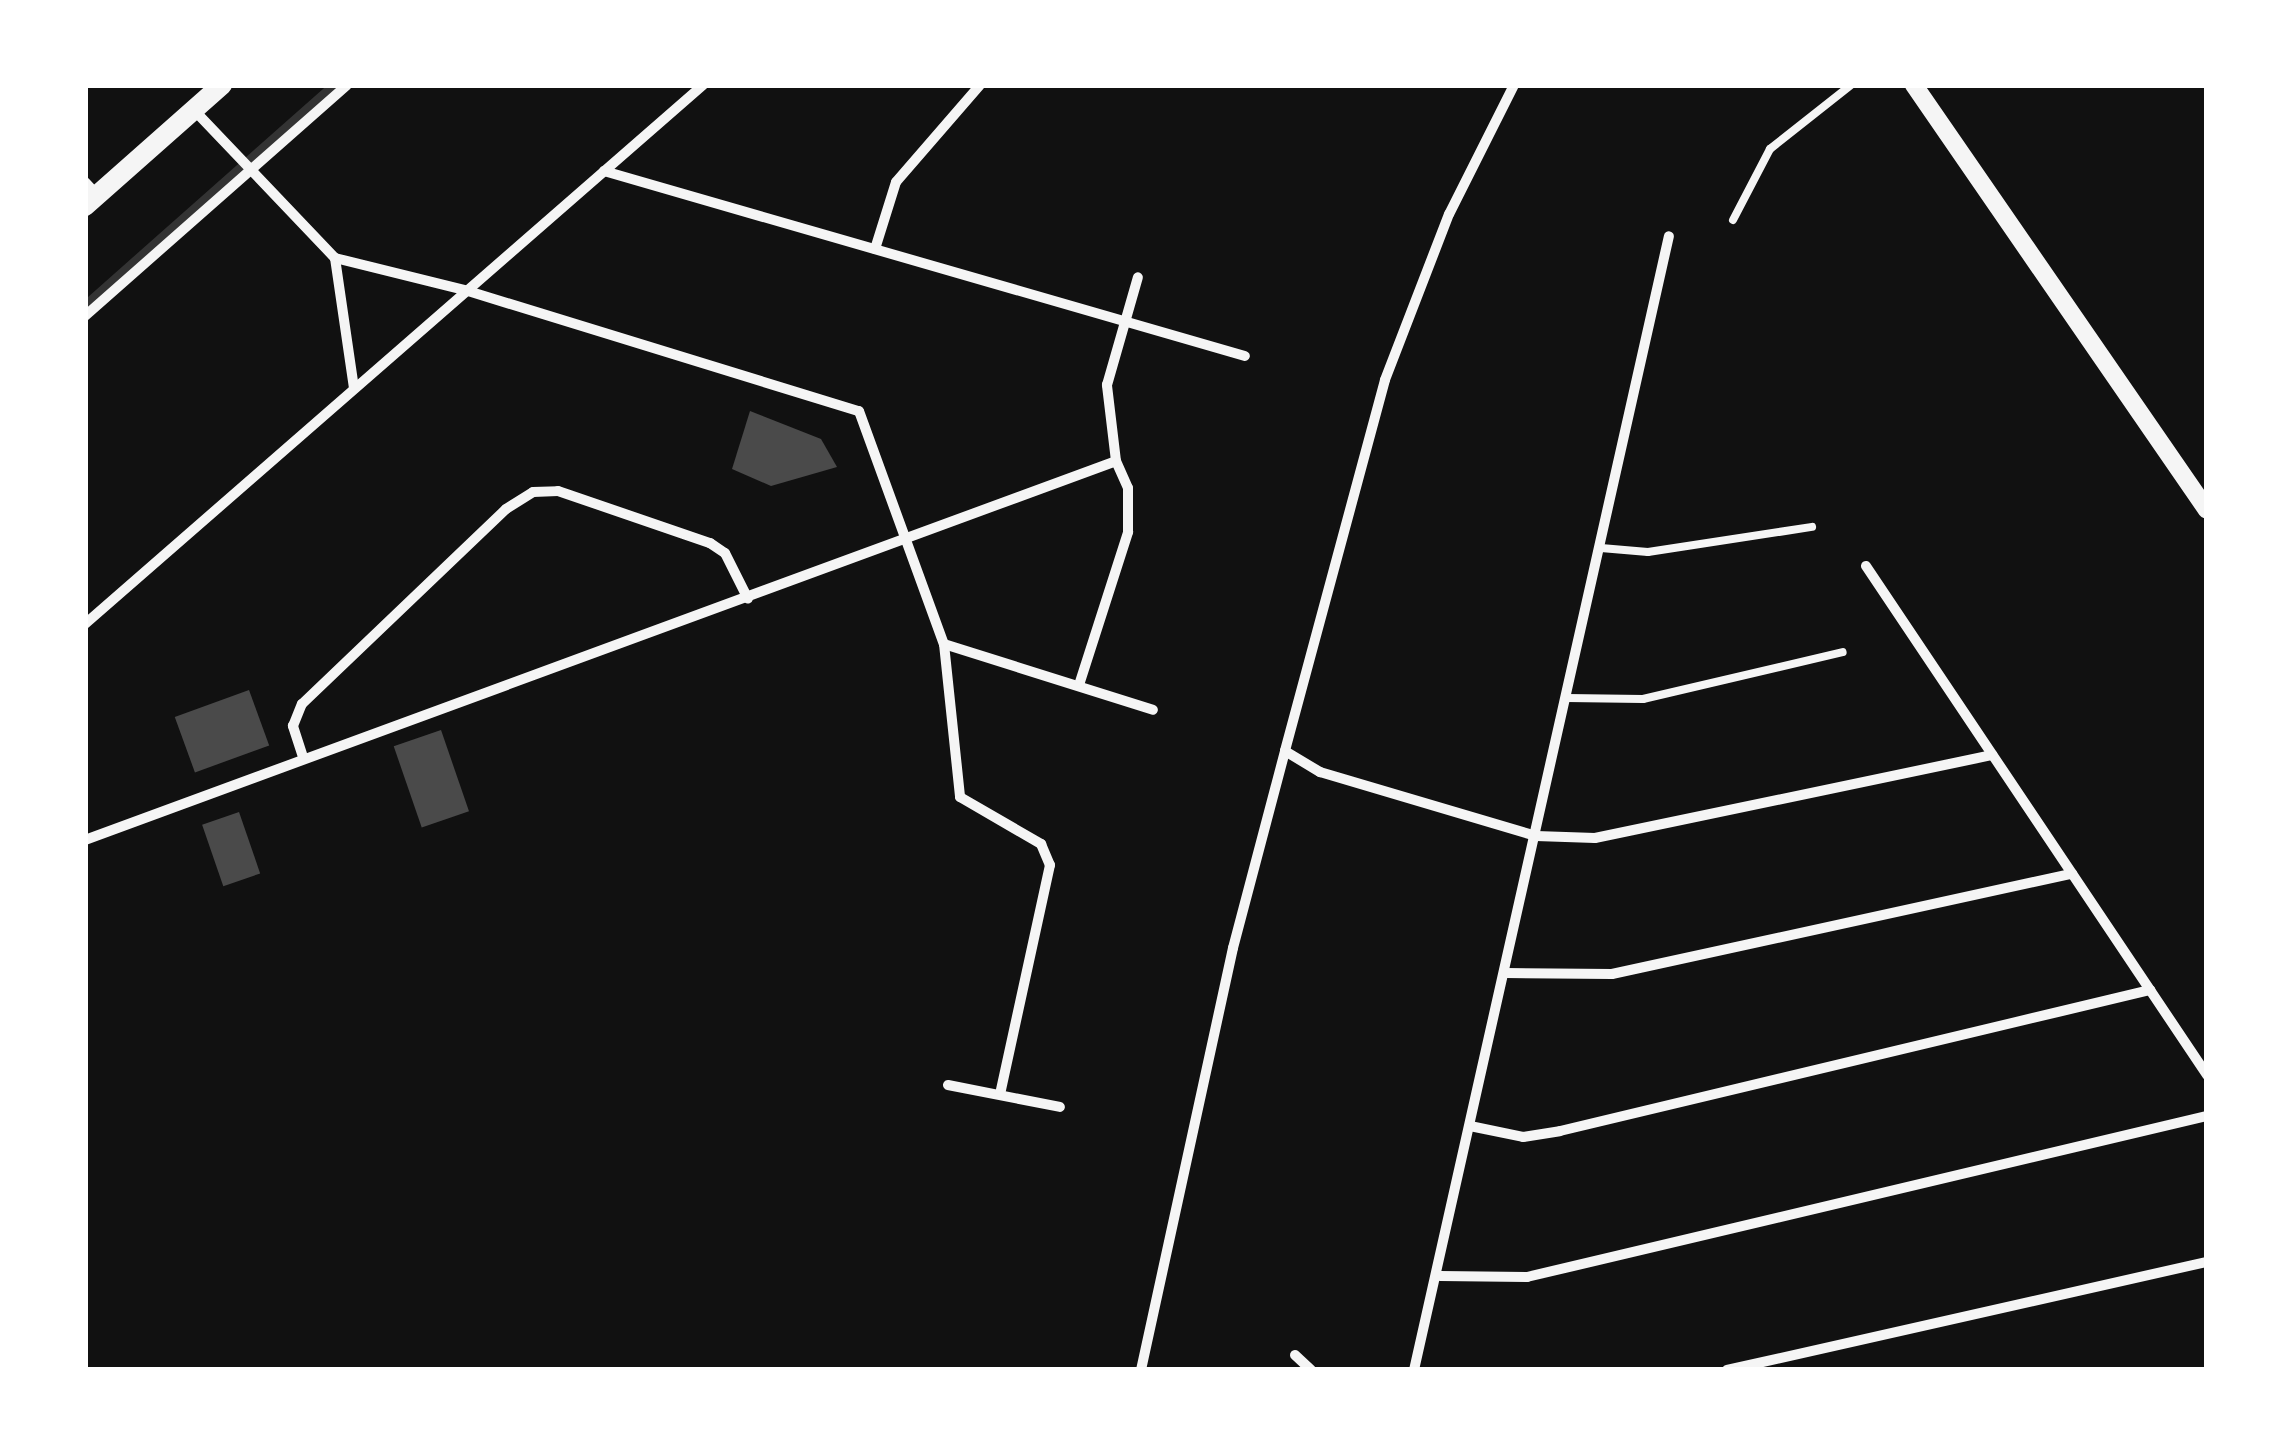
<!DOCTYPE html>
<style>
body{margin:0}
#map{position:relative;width:2292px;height:1455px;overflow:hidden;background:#111;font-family:Bitter,serif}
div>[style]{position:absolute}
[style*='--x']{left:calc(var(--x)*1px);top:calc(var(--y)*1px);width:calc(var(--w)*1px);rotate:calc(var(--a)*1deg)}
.stream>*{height:11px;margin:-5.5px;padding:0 5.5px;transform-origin:5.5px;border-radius:5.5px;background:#333}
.building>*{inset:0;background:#4a4a4a;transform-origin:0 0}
.service>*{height:8px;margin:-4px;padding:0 4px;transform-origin:4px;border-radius:4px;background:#f5f5f5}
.minor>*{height:10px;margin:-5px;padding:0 5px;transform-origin:5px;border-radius:5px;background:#f5f5f5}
.tertiary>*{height:18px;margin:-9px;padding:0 9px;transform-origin:9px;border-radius:9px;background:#f5f5f5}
.secondary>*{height:20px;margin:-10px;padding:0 10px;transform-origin:10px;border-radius:10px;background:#f5f5f5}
span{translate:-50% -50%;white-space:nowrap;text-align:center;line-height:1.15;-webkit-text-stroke:8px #fff;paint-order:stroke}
.frame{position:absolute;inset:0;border:88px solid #fff;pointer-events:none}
</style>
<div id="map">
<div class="stream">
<div style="--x:85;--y:306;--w:334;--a:-41.5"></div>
</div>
<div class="building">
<div style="clip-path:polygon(750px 411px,821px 439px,837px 467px,771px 486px,732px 469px)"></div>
<div style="left:249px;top:690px;width:59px;height:79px;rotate:70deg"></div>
<div style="left:441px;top:730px;width:86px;height:50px;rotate:71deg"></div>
<div style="left:239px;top:812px;width:65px;height:39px;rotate:71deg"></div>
</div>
<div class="service">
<div style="--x:1733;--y:220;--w:80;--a:-62.5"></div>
<div style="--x:1770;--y:149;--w:103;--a:-38.3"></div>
<div style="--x:1601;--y:548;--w:47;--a:4.9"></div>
<div style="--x:1648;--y:552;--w:166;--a:-8.7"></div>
<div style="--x:1567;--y:698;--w:76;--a:0.8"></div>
<div style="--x:1643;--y:699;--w:205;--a:-13.2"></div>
</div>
<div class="minor">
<div style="--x:1514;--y:85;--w:144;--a:116.7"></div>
<div style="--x:1449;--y:214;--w:178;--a:111.1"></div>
<div style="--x:1385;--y:380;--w:384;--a:105.1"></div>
<div style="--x:1285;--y:751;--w:41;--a:31"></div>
<div style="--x:1320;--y:772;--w:225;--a:16.5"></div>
<div style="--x:1536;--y:836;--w:59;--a:1.9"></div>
<div style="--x:1595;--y:838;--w:406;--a:-11.8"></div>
<div style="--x:194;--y:110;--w:204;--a:46.4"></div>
<div style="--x:335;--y:258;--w:137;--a:13.9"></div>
<div style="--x:468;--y:291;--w:409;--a:17.1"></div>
<div style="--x:859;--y:411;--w:248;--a:70"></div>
<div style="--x:944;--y:644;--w:154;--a:84"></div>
<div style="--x:960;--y:797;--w:94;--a:30.1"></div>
<div style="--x:1041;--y:844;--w:23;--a:67"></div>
<div style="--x:1050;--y:865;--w:234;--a:102.3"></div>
<div style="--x:604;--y:171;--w:667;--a:16.1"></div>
<div style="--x:85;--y:182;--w:18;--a:47"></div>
<div style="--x:875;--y:249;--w:70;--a:-72.6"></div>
<div style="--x:896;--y:182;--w:128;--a:-49.1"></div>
<div style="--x:335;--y:258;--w:132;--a:81.7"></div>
<div style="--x:85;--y:316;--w:349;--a:-41.4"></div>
<div style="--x:1866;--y:566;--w:613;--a:56.18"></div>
<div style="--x:85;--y:624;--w:820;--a:-41.09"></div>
<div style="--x:944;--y:644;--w:219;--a:17.5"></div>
<div style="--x:1079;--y:685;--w:161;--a:-72.2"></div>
<div style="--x:1128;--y:532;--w:44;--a:-90"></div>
<div style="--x:1128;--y:488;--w:30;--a:-114"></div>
<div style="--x:303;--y:757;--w:33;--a:-108"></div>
<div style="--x:293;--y:726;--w:24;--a:-68"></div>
<div style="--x:302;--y:704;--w:282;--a:-43.7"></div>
<div style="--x:506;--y:509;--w:32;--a:-32"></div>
<div style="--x:533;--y:492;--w:25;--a:-2"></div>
<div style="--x:558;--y:491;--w:161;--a:18.9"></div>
<div style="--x:710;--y:543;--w:18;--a:34"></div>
<div style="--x:725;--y:553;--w:51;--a:63.4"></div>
<div style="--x:85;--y:840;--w:1098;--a:-20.18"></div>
<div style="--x:1116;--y:461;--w:77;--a:-96.8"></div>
<div style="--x:1107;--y:385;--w:112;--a:-74"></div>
<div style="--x:1506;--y:973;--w:106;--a:0.5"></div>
<div style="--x:1612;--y:974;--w:471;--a:-12.3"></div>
<div style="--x:948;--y:1085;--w:114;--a:11.1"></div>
<div style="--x:1470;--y:1126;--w:54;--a:11.7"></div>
<div style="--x:1523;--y:1137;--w:37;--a:-9"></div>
<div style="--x:1560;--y:1131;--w:607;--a:-13.44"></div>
<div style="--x:1440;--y:1276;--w:87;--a:0.7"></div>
<div style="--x:1527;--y:1277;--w:699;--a:-13.32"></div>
<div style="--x:1295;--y:1355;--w:22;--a:43"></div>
<div style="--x:1141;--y:1370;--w:432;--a:-77.7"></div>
<div style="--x:1233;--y:948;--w:204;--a:-75.2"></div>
<div style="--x:1414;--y:1370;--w:1162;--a:-77.33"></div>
<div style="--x:1727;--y:1370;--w:492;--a:-12.7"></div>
</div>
<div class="tertiary">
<div style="--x:1914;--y:85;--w:516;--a:55.42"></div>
</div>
<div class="secondary">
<div style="--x:85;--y:206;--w:183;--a:-41.5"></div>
</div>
<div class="frame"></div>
</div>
